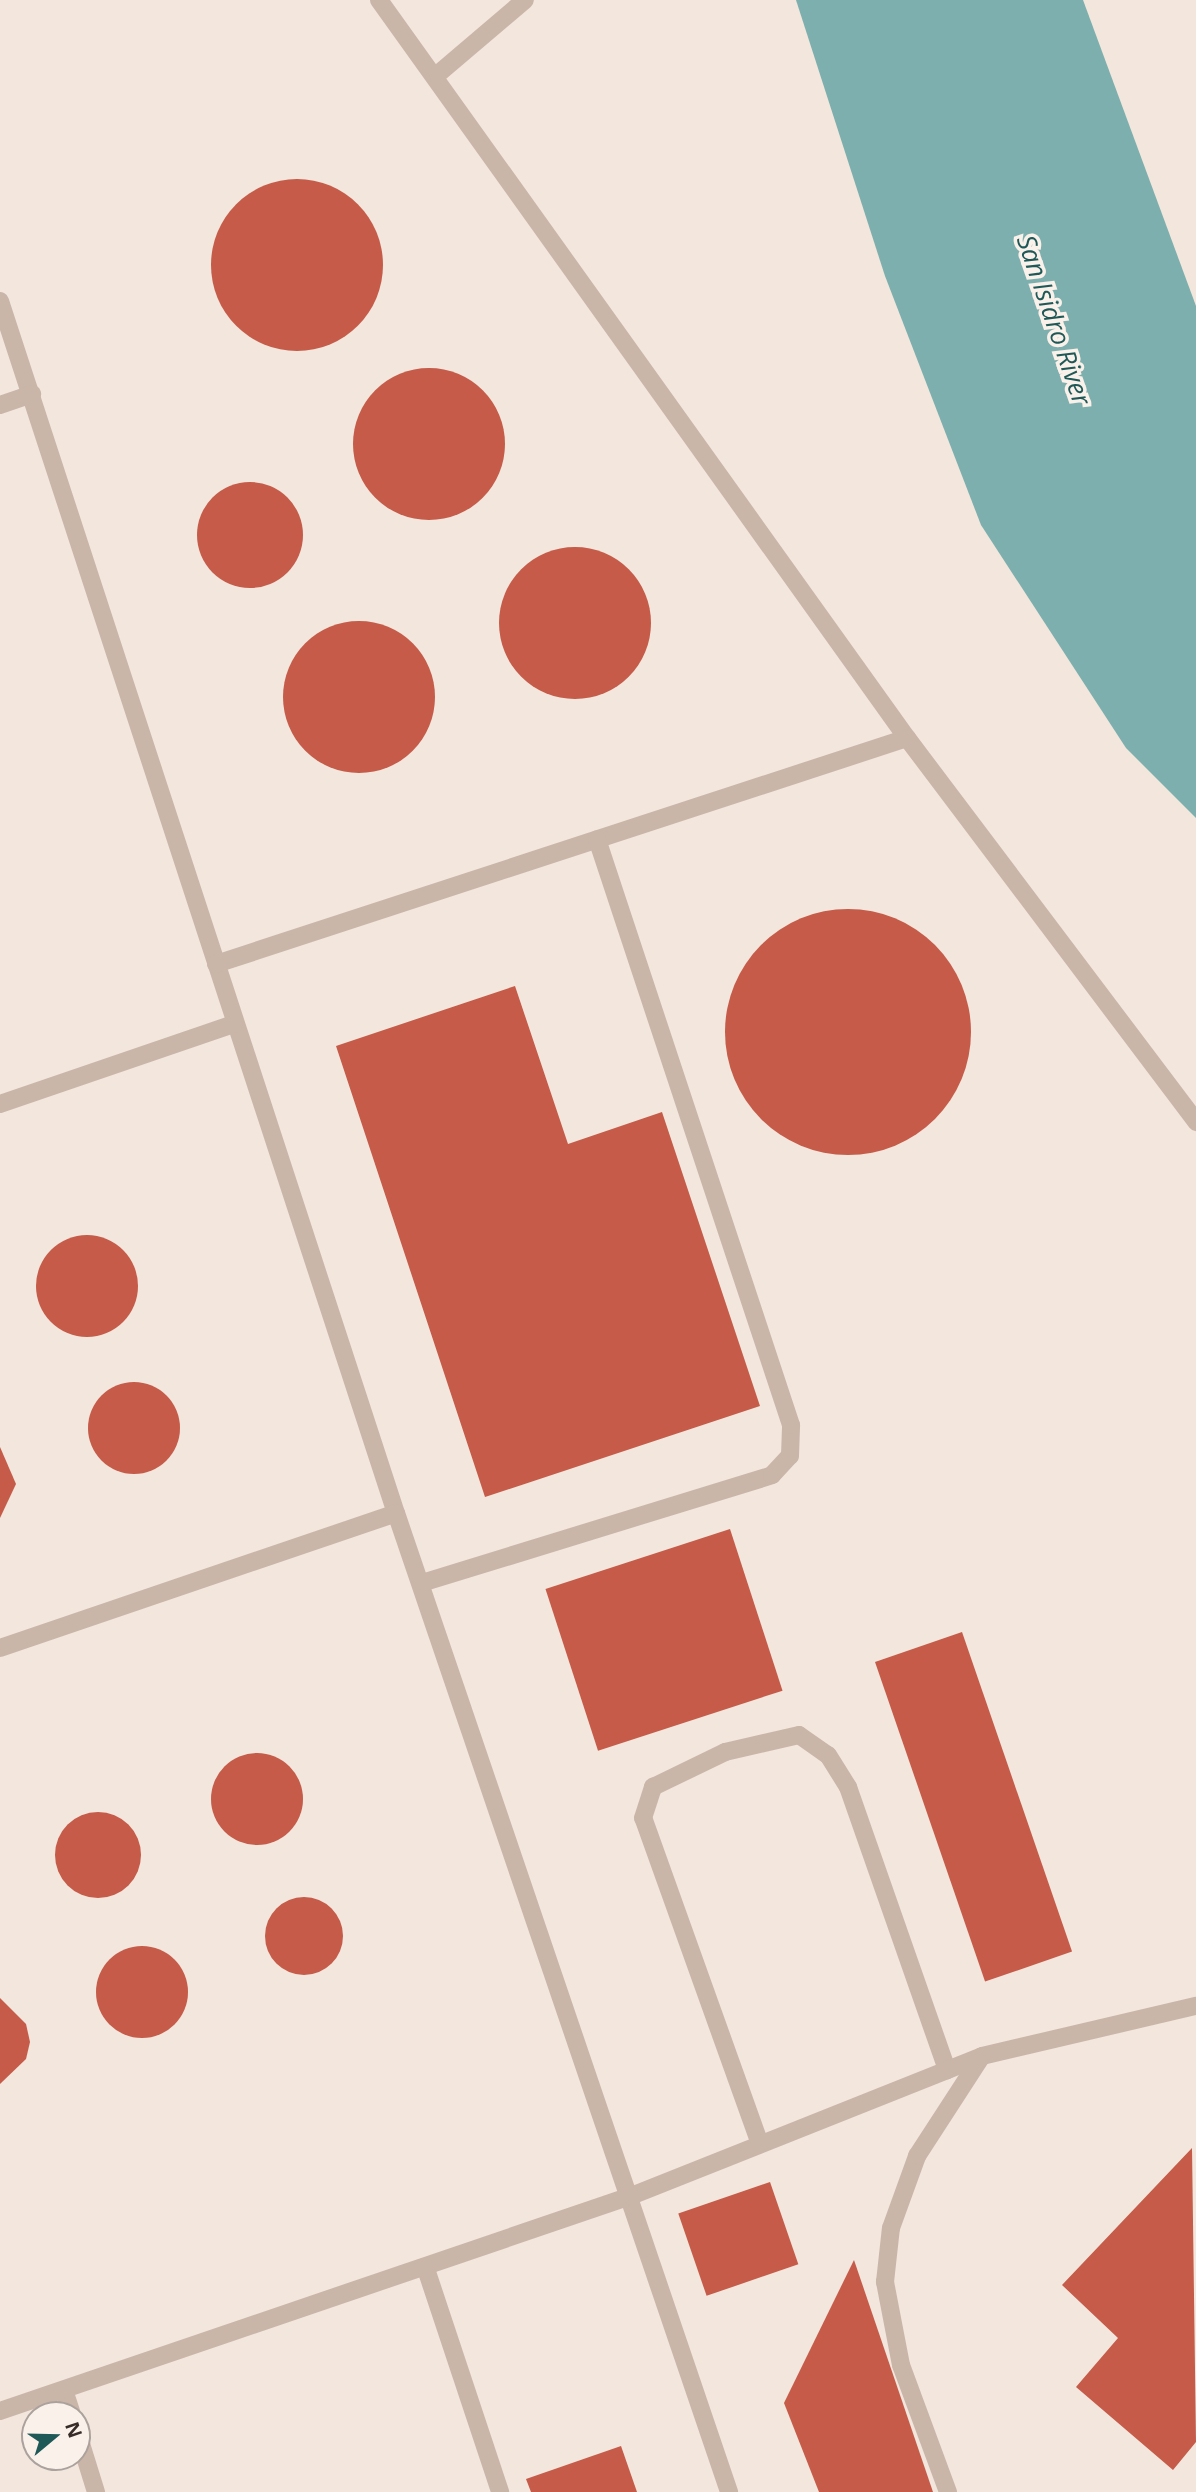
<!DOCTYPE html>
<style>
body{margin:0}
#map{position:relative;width:1196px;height:2492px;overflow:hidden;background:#f2e6dd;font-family:"Open Sans",sans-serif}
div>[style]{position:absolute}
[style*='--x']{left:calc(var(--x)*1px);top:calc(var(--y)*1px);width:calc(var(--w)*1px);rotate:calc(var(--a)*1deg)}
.water>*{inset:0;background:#7cafad}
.building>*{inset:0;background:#c55b48;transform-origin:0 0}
.round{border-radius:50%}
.lane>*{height:18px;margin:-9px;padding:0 9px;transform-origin:9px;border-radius:9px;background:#cab5a9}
span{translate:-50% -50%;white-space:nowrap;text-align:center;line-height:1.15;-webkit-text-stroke:7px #faf1ea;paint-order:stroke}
.water-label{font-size:26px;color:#1e5958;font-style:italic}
.north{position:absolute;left:21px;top:2401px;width:70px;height:70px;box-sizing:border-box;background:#faf1ea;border:2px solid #aca29d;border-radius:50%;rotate:71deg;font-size:19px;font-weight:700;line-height:28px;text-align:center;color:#382c29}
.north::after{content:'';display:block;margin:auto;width:24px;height:32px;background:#1e5958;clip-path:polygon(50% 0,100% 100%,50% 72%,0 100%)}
</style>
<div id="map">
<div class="water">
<div style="clip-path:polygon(796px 0,1083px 0,1196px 306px,1196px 818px,1126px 748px,981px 525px,885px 276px)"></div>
</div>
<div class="building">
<div class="round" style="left:211px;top:179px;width:172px;height:172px"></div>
<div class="round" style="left:353px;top:368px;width:152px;height:152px"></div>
<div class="round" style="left:197px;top:482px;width:106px;height:106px"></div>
<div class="round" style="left:499px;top:547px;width:152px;height:152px"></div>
<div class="round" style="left:283px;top:621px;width:152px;height:152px"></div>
<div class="round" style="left:725px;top:909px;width:246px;height:246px"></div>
<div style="clip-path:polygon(515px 986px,568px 1144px,662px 1112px,760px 1406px,485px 1497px,336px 1046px)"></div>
<div class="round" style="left:36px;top:1235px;width:102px;height:102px"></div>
<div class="round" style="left:88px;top:1382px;width:92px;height:92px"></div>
<div style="clip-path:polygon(0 1447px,16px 1484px,0 1518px)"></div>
<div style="left:730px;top:1529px;width:170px;height:194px;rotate:72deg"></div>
<div style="left:962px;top:1632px;width:338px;height:92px;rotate:71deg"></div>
<div class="round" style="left:211px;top:1753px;width:92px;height:92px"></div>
<div class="round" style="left:55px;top:1812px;width:86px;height:86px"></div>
<div class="round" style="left:265px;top:1897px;width:78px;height:78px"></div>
<div class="round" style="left:96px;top:1946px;width:92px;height:92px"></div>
<div style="clip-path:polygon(0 1998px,26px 2024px,30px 2042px,26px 2059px,0 2084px)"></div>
<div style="clip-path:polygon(1192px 2148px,1196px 2442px,1173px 2470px,1076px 2387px,1118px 2338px,1062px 2285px)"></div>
<div style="left:770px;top:2182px;width:87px;height:97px;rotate:71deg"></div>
<div style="clip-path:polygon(854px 2260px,933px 2492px,819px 2492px,784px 2403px)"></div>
<div style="clip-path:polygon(621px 2446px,637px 2492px,531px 2492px,526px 2479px)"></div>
</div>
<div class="lane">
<div style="--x:379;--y:0;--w:907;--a:54.42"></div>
<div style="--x:907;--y:738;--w:481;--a:53"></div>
<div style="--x:438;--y:74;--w:114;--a:-40.4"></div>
<div style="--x:0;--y:301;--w:1275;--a:71.91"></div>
<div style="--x:396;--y:1513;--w:1034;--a:71.21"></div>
<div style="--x:0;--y:405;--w:34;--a:-19"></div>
<div style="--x:216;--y:964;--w:727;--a:-18.11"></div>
<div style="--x:0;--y:1104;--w:247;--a:-18.9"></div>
<div style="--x:425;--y:1582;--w:363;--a:-17.1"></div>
<div style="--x:772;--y:1475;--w:26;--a:-47"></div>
<div style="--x:790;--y:1456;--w:31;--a:-88"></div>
<div style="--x:791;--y:1425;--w:617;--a:-108.32"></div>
<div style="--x:0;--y:1648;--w:418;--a:-18.8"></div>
<div style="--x:760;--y:2144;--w:346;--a:-109.7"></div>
<div style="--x:643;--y:1818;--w:33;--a:-72"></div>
<div style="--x:653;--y:1787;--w:80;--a:-25.9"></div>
<div style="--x:725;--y:1752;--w:76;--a:-12.9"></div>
<div style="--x:799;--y:1735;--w:35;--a:35"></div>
<div style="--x:828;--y:1755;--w:38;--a:58"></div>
<div style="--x:848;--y:1787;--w:300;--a:70.7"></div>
<div style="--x:426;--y:2269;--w:235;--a:71.6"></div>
<div style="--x:65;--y:2393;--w:23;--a:72"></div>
<div style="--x:0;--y:2411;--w:667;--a:-18.82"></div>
<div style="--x:631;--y:2196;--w:378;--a:-21.7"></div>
<div style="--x:982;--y:2056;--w:220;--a:-13.2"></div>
<div style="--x:77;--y:2431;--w:64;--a:72.7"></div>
<div style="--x:948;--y:2492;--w:135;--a:-110.3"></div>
<div style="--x:901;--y:2365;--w:85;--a:-100.9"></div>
<div style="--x:885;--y:2282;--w:54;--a:-83.7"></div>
<div style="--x:891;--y:2228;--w:77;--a:-70.1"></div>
<div style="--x:917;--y:2156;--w:119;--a:-57"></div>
</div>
<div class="water-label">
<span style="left:1054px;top:320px;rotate:71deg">San Isidro River</span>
</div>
<div class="north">N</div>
</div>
